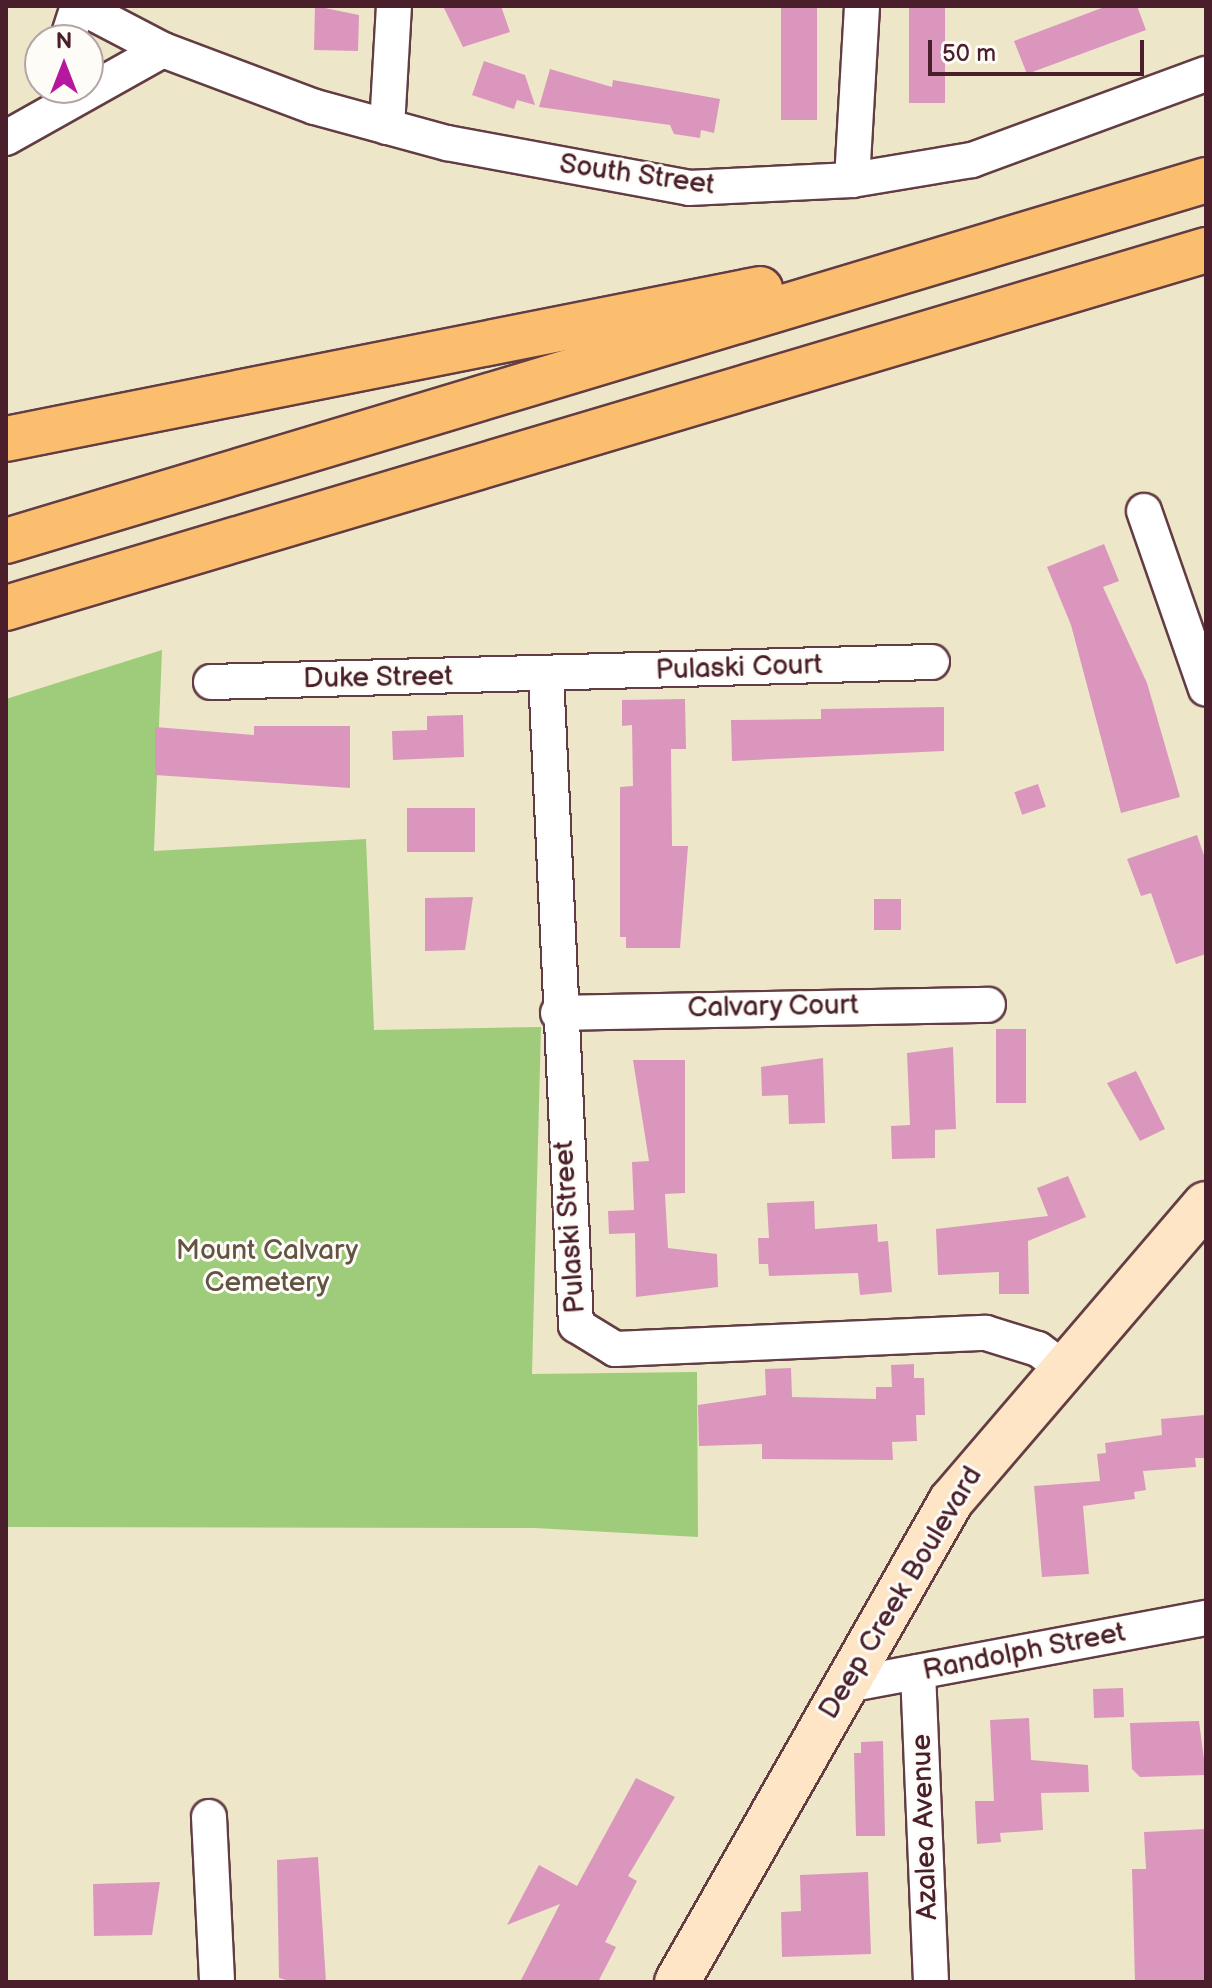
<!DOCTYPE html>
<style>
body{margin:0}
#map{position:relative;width:1212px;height:1988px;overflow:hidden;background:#eee6c9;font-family:"Balsamiq Sans",sans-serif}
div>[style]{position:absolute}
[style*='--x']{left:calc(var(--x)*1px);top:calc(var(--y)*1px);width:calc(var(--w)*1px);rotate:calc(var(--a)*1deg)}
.green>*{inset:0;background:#9ecc7b}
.building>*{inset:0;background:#db96be;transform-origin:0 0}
.roads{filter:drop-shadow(2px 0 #633d43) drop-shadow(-2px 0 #633d43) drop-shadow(0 2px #633d43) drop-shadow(0 -2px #633d43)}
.street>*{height:34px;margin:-17px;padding:0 17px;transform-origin:17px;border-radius:17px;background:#fff}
.secondary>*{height:44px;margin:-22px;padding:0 22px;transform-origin:22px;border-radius:22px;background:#fde5c5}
.highway>*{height:44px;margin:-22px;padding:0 22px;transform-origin:22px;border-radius:22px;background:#fbbd6e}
span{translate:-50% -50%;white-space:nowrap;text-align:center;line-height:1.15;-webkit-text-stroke:6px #fdfcf7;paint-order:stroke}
.street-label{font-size:28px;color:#4a1f2b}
.park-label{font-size:28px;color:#635343}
.frame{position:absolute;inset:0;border:8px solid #4a1f2b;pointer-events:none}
.north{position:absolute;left:24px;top:24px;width:80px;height:80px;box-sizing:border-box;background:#fdfcf7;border:2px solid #b5a4a5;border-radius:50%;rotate:0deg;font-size:22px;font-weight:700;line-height:32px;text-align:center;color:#4a1f2b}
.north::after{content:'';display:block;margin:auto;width:28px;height:36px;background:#b5179e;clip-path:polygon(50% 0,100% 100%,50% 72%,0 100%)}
.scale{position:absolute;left:928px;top:40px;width:216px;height:36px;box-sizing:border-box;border:4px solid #4a1f2b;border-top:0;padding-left:10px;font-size:24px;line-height:28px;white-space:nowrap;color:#4a1f2b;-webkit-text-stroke:6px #fdfcf7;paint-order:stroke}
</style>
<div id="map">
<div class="green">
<div style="clip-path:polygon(162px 650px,154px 851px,366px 839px,374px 1030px,541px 1027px,532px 1374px,697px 1372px,698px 1537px,535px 1528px,6px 1527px,6px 699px)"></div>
</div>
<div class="building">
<div style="clip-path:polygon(315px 6px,359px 15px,358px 51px,314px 50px)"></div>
<div style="clip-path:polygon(443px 6px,501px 6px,510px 32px,463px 47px)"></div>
<div style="left:781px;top:6px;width:36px;height:114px"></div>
<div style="left:909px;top:6px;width:36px;height:97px"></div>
<div style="clip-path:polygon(1107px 6px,1137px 6px,1146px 30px,1027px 74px,1014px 41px)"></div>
<div style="clip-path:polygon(484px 61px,525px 75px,535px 105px,517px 100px,514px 109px,472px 95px)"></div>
<div style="clip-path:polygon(550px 69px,612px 87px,613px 80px,720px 99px,714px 133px,701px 130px,700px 138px,674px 134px,670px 125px,539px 107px)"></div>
<div style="clip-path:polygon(1104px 544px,1119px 581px,1103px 587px,1147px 683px,1180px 797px,1121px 813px,1071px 625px,1047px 567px)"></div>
<div style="clip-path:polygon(685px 699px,686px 749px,671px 749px,672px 846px,688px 846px,680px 948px,626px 948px,626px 937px,620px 937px,620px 787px,633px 786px,632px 725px,622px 726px,622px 700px)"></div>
<div style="clip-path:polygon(944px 707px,944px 751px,732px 761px,731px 720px,821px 719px,821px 709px)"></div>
<div style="clip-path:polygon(463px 715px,464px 757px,393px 760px,392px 731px,427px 730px,427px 716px)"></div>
<div style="clip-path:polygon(254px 726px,350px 726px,350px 788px,155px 775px,155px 727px,254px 735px)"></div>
<div style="left:1038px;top:784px;width:24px;height:25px;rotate:71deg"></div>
<div style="left:475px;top:808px;width:44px;height:68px;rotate:90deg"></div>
<div style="clip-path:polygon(1197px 835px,1206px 861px,1206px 954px,1176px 964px,1151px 893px,1141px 896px,1127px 859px)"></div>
<div style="clip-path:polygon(473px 897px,465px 950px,425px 951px,425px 898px)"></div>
<div style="left:901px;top:899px;width:31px;height:27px;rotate:90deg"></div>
<div style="left:996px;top:1029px;width:30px;height:74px"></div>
<div style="clip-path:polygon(953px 1047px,956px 1129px,935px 1130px,935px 1158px,892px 1159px,891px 1126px,910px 1125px,907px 1053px)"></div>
<div style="clip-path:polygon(823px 1058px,825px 1123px,789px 1124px,788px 1095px,762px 1096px,761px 1067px)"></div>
<div style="clip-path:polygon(633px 1060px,685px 1060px,685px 1193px,665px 1194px,668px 1248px,717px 1254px,718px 1287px,636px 1297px,635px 1233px,609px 1234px,608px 1211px,634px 1210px,632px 1162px,649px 1161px)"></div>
<div style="clip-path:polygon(1136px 1071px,1165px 1129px,1140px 1141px,1107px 1083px)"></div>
<div style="clip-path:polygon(1068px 1176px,1086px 1217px,1028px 1241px,1029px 1294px,999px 1294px,999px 1272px,938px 1275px,936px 1229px,1048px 1216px,1037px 1188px)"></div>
<div style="clip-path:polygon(814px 1201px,815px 1229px,877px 1224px,878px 1242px,888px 1241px,892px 1292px,860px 1295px,858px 1273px,769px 1276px,768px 1264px,759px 1264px,758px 1238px,769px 1238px,767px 1203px)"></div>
<div style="clip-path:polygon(914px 1364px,914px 1378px,924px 1378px,925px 1415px,916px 1415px,917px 1441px,892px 1442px,893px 1460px,762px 1459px,762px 1444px,699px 1446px,698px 1405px,766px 1395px,765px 1369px,791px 1368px,792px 1397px,876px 1399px,876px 1387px,892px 1387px,891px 1365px)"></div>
<div style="clip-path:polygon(1204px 1415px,1206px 1458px,1195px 1458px,1196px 1467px,1143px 1471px,1146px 1490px,1134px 1492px,1135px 1499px,1083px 1506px,1089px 1574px,1042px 1577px,1034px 1486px,1100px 1481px,1097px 1454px,1106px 1453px,1105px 1443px,1162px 1435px,1161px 1419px)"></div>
<div style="left:1123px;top:1688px;width:29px;height:30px;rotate:88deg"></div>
<div style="clip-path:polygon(1029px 1718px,1031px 1760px,1088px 1765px,1089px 1792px,1041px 1793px,1043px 1830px,1000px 1833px,1001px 1842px,977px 1844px,975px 1801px,994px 1801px,990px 1720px)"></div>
<div style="clip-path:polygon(1199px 1721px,1206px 1775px,1140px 1777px,1132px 1769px,1130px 1723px)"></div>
<div style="clip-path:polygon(883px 1741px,885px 1836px,856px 1836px,854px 1753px,861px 1753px,861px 1742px)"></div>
<div style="clip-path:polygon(636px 1778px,675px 1797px,628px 1876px,637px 1881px,605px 1942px,616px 1947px,598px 1982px,520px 1982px,560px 1904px,507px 1925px,539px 1865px,577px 1886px)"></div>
<div style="clip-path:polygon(1206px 1829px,1206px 1982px,1135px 1982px,1132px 1869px,1146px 1869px,1144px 1832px)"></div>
<div style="clip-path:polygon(318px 1857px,326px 1982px,294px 1982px,279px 1978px,277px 1860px)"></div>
<div style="clip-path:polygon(868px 1872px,871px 1954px,782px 1957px,781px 1912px,801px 1911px,800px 1875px)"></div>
<div style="clip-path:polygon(160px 1882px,152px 1935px,94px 1936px,93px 1884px)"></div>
</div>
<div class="roads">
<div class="street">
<div style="--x:79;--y:6;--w:95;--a:27.6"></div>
<div style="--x:163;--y:50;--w:162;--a:20.6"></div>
<div style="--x:315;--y:107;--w:137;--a:15.3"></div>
<div style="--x:447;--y:143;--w:246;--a:10.5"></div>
<div style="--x:689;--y:188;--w:163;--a:-2.8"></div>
<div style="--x:852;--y:180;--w:122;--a:-9.5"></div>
<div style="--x:972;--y:160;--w:249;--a:-20.2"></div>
<div style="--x:67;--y:40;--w:36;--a:-72"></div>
<div style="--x:387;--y:127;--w:121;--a:-86.7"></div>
<div style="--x:6;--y:138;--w:180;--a:-29.3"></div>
<div style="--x:852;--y:180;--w:174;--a:-86.7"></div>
<div style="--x:1144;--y:511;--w:188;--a:70.8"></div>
<div style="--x:546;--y:674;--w:652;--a:87.36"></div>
<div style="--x:576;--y:1325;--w:46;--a:31.6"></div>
<div style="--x:615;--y:1349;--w:371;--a:-2.5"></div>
<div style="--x:986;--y:1333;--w:54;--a:17.1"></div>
<div style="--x:1038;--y:1349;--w:30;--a:37"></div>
<div style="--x:211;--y:682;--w:721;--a:-1.59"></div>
<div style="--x:558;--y:1013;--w:430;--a:-1.1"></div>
<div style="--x:918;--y:1672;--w:310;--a:87.6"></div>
<div style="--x:842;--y:1686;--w:370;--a:-10.6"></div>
<div style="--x:209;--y:1817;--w:165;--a:87.2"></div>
</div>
<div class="secondary">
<div style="--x:677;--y:1982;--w:554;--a:-60.33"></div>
<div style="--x:951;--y:1501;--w:391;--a:-49.4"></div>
</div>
<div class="highway">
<div style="--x:6;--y:439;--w:769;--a:-11.25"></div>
<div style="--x:6;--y:541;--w:1253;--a:-16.74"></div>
<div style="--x:6;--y:608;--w:1252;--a:-16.61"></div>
</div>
</div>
<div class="street-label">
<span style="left:637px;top:175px;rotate:8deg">South Street</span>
<span style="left:739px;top:668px;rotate:-2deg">Pulaski Court</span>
<span style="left:378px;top:678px;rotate:-1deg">Duke Street</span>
<span style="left:773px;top:1007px;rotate:-1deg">Calvary Court</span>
<span style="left:570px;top:1227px;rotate:-94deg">Pulaski Street</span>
<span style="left:901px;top:1593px;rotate:-59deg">Deep Creek Boulevard</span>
<span style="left:1024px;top:1652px;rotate:-11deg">Randolph Street</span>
<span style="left:925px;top:1827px;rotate:-92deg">Azalea Avenue</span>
</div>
<div class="park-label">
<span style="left:267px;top:1267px">Mount Calvary<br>Cemetery</span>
</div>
<div class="frame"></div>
<div class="north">N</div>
<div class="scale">50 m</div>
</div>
